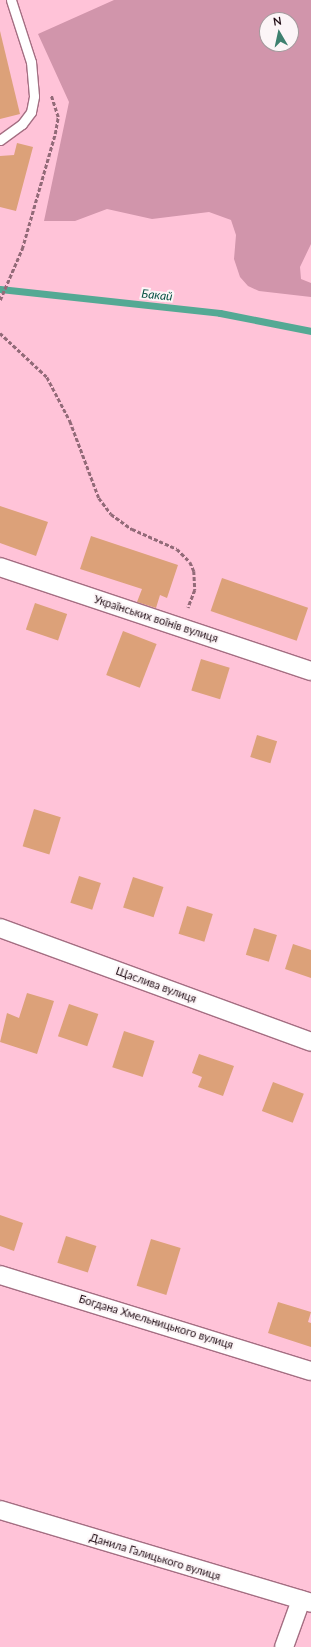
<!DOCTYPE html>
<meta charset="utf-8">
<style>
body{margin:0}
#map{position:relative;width:311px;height:1647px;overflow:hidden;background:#ffc3d8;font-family:Lato,sans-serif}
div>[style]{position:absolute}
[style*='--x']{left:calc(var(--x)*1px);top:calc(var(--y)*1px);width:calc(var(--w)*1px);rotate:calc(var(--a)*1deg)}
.green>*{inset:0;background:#d195ab}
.stream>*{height:7px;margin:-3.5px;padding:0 3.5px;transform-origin:3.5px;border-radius:3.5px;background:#54a994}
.building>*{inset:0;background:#dca179;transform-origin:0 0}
.path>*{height:2.5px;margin-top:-1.25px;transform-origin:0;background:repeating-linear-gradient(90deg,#926a78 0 4px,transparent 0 6px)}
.roads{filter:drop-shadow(1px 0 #a46e82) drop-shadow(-1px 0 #a46e82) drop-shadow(0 1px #a46e82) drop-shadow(0 -1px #a46e82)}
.lane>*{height:9px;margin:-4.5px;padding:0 4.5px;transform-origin:4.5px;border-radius:4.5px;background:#fff}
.street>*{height:18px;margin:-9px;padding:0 9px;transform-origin:9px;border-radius:9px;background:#fff}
span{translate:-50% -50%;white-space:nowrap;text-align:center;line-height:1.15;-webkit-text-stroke:4px #fcf5f7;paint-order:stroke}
.street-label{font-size:11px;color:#230f17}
.water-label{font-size:12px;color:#095345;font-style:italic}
.north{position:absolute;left:259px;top:12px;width:40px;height:40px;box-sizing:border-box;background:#fcf5f7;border:1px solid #a5999d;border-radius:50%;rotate:351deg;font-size:11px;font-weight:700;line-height:16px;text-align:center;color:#230f17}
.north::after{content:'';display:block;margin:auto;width:14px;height:18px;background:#3e806f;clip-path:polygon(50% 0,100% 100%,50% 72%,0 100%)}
</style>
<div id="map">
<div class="green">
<div style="clip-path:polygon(evenodd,114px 0,311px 0,311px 244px,300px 267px,301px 279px,311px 283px,311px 297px,259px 291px,248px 286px,240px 277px,234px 259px,236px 235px,231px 220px,209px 212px,152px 219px,107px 209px,75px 221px,44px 221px,69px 102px,38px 34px,114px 0,267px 20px,291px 20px,291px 44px,267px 44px,267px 20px)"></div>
</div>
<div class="stream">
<div style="--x:0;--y:289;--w:221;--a:6.2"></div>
<div style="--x:220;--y:313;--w:93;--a:11.2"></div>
</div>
<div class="building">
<div style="clip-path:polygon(0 31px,20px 114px,0 119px)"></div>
<div style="clip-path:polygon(17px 143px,33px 147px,16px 211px,0 207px,0 156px,14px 155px)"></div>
<div style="clip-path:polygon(0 506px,48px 522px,36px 556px,0 543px)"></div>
<div style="clip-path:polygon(91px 536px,178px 565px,167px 598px,160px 595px,156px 608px,137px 602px,142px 589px,80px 569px)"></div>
<div style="left:222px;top:578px;width:91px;height:35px;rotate:19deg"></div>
<div style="left:35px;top:603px;width:34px;height:28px;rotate:19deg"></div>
<div style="left:123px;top:631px;width:36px;height:47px;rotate:21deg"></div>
<div style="left:201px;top:659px;width:30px;height:33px;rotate:17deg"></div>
<div style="left:257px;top:735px;width:21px;height:23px;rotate:17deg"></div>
<div style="left:34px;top:809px;width:28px;height:39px;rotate:17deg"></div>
<div style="left:79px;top:876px;width:23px;height:28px;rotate:18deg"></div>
<div style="left:133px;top:877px;width:32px;height:32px;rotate:18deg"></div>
<div style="left:187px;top:906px;width:27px;height:29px;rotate:17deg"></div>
<div style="left:254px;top:928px;width:24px;height:28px;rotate:17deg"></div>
<div style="clip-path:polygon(293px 944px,311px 950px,311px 978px,285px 969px)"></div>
<div style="clip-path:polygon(27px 993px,54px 1001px,37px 1054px,0 1042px,7px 1013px,19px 1018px)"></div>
<div style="left:69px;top:1004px;width:31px;height:34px;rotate:19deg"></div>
<div style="left:124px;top:1031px;width:32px;height:38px;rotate:18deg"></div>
<div style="clip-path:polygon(199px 1054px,234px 1066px,223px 1096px,198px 1087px,202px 1077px,192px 1073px)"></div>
<div style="left:273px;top:1082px;width:33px;height:31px;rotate:21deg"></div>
<div style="clip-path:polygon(0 1215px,23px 1223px,14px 1251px,0 1246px)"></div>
<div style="left:66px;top:1236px;width:32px;height:28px;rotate:18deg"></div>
<div style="left:151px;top:1239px;width:31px;height:49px;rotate:17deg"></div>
<div style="clip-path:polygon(278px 1302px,311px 1312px,308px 1322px,311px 1323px,311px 1347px,268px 1333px)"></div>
</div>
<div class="path">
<div style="--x:0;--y:300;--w:56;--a:-66.7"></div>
<div style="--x:22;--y:249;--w:120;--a:-74"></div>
<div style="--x:55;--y:134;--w:17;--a:-80"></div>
<div style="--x:58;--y:117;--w:23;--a:-108"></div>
<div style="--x:0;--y:333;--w:64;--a:43.1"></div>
<div style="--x:47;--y:377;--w:50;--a:62.4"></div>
<div style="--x:70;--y:421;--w:82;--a:69.4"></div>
<div style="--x:99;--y:498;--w:20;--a:53"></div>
<div style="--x:111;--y:514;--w:26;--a:36"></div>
<div style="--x:132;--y:529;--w:49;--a:24"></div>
<div style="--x:177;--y:549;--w:18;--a:45"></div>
<div style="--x:190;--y:562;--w:10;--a:66"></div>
<div style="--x:194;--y:571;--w:19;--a:87"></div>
<div style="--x:195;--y:590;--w:19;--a:111"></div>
</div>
<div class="roads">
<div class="lane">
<div style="--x:0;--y:140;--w:27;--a:-36"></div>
<div style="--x:22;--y:124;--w:15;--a:-53"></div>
<div style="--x:31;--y:112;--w:16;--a:-79"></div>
<div style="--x:34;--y:96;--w:34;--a:-95"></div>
<div style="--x:31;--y:62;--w:65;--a:-107.9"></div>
</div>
<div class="street">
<div style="--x:0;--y:567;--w:328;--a:18.5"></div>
<div style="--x:0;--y:928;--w:331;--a:20.1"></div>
<div style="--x:0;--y:1275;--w:325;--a:17.2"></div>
<div style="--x:0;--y:1510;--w:325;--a:16.6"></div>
<div style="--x:284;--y:1647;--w:50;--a:-70.1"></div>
</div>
</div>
<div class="street-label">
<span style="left:156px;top:619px;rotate:18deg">Українських воїнів вулиця</span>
<span style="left:156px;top:985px;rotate:20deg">Щаслива вулиця</span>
<span style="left:156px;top:1322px;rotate:17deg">Богдана Хмельницького вулиця</span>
<span style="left:155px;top:1557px;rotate:17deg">Данила Галицького вулиця</span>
</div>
<div class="water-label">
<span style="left:157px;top:295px;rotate:6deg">Бакай</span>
</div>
<div class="north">N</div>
</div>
